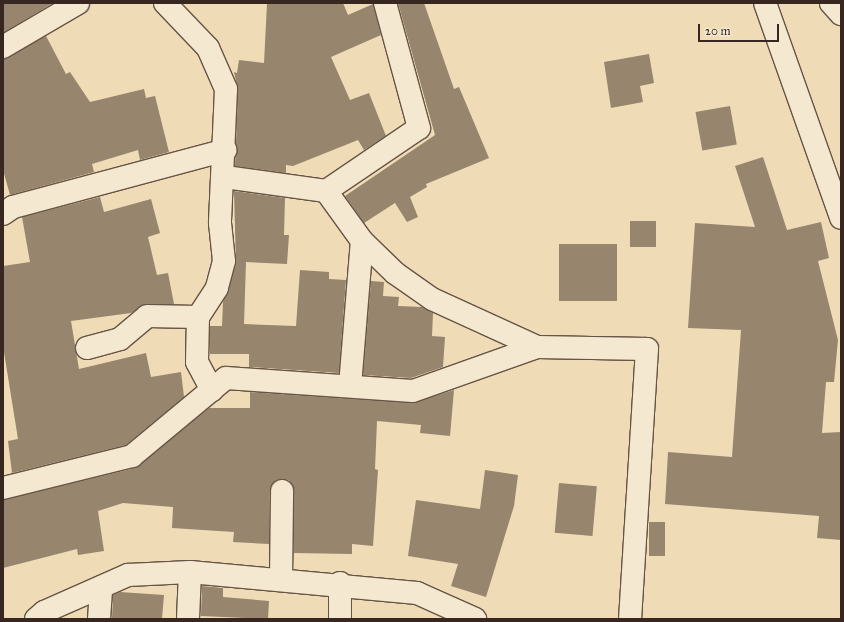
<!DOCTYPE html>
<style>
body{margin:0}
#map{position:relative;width:844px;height:622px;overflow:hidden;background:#efdcb6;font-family:"IM FELL Great Primer",serif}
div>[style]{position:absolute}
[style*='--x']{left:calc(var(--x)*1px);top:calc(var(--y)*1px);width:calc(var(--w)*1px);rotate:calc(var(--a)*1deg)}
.building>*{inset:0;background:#97856e;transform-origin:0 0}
.roads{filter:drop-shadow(1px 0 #665446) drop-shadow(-1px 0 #665446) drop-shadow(0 1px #665446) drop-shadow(0 -1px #665446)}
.street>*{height:22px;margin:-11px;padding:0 11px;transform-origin:11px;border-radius:11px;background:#f5e8d0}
.secondary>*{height:22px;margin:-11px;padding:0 11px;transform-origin:11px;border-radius:11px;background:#f5e8d0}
span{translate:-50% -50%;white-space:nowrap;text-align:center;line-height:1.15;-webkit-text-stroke:3px #f5e8d0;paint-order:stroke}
.frame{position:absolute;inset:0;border:4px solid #382721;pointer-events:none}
.scale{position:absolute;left:698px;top:24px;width:81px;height:18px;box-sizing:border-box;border:2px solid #382721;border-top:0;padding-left:5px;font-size:12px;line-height:14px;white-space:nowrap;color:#382721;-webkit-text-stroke:3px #f5e8d0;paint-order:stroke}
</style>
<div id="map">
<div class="building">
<div style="clip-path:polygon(3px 3px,53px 3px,3px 33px)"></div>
<div style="clip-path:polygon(267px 3px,343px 3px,348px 15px,373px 4px,381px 35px,331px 57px,350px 100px,369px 93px,386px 136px,364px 150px,358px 140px,293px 166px,286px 165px,286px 173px,235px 166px,238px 90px,234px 72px,237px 73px,239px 60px,264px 63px)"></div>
<div style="clip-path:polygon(398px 3px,424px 3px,454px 89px,459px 87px,489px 158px,426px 184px,427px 187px,410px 197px,418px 217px,407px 222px,395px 203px,364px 223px,345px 196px,435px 135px)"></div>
<div style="clip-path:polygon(46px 36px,66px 74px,70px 72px,90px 102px,144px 89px,146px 98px,155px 96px,169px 152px,140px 160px,138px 150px,92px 164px,94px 172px,10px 195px,3px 170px,3px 59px)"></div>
<div style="clip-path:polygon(649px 54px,654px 83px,640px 86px,643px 102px,611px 108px,604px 62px)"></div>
<div style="left:730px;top:106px;width:39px;height:35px;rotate:80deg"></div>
<div style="clip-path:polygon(763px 157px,787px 230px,821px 222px,829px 258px,818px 261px,838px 340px,834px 382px,826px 382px,822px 433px,841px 432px,841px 540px,817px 538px,819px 516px,665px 504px,668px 452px,732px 457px,741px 330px,688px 328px,695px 223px,755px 227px,735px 166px)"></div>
<div style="clip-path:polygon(234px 191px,285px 198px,284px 235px,289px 235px,287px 264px,246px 262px,244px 324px,296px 326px,300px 270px,329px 272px,329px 279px,346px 280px,339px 373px,249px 367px,249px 354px,210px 354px,210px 326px,222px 326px,223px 302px,236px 264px)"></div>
<div style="clip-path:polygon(100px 197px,104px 212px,151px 199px,160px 233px,148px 237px,157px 275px,168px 273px,174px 304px,147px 304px,131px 313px,71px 321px,79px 369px,146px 353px,151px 377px,181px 372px,184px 397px,126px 445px,12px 473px,8px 441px,18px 439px,3px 346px,3px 266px,30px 262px,22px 217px)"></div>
<div style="left:630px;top:221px;width:26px;height:26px"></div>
<div style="left:559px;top:244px;width:58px;height:57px"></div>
<div style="clip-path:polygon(371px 281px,384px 282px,383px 296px,399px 297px,398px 306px,422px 307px,433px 313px,432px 336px,445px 337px,443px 367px,411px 378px,363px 375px)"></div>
<div style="clip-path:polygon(454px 390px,450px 436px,420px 433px,421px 425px,377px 421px,375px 469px,378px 470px,373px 546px,352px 544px,352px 554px,294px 553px,294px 491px,289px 480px,282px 479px,276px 480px,270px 490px,269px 544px,233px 542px,234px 532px,172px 528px,173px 507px,123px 503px,98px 511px,104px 551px,78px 555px,77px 549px,3px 568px,3px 500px,135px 468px,209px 408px,250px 408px,250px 392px,412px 403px)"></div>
<div style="clip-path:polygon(485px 470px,518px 475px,514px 506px,486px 597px,451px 586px,458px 564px,408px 556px,416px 500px,480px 509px)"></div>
<div style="left:559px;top:483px;width:38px;height:50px;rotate:5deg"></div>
<div style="left:649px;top:522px;width:16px;height:34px"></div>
<div style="clip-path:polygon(202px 586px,223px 588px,223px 597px,269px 601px,268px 619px,201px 616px)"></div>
<div style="clip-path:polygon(120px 592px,164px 595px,162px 619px,112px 619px,113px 595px)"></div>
</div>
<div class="roads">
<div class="street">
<div style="--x:165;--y:3;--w:62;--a:46.3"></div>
<div style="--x:208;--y:48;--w:45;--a:66.3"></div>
<div style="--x:226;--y:89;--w:134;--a:92.6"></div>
<div style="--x:220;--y:223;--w:38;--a:84"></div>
<div style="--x:224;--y:261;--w:28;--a:105"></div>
<div style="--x:217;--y:288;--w:35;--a:123"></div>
<div style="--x:831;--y:3;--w:15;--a:48"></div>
<div style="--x:3;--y:47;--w:87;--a:-30.4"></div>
<div style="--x:225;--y:177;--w:102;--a:7.9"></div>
<div style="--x:326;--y:191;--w:62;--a:54.2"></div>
<div style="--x:362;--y:241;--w:46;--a:44.1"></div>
<div style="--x:395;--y:273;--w:45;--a:35.1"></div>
<div style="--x:432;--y:299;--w:115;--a:24.6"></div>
<div style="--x:537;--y:347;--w:110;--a:1"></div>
<div style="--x:647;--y:349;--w:271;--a:93.6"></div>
<div style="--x:326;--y:191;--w:112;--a:-34.1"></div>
<div style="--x:419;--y:128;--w:130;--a:-105.2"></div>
<div style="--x:3;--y:214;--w:12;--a:-35"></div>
<div style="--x:13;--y:207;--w:220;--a:-15"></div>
<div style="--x:87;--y:348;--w:34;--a:-15"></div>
<div style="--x:120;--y:339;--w:35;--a:-40"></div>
<div style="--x:147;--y:316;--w:51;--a:1.1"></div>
<div style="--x:198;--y:317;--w:45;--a:91.3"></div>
<div style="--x:197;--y:362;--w:32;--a:62"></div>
<div style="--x:350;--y:386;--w:145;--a:-85.3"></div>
<div style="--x:3;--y:488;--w:133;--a:-13.9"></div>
<div style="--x:132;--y:456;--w:122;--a:-39.7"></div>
<div style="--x:226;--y:378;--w:187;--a:4"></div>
<div style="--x:413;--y:391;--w:132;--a:-19.5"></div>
<div style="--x:281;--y:579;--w:88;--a:-89.3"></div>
<div style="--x:36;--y:619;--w:11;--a:-41"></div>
<div style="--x:44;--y:612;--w:92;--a:-23.8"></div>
<div style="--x:128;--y:575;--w:62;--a:-2.8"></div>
<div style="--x:190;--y:572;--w:228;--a:5.3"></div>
<div style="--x:417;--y:593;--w:64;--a:24.1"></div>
<div style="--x:99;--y:619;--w:32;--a:-86"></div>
<div style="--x:188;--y:619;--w:47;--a:-87.6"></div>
<div style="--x:340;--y:619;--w:36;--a:-90"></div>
</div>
<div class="secondary">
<div style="--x:765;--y:3;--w:228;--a:70.5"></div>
</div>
</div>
<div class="frame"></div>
<div class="scale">20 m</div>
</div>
